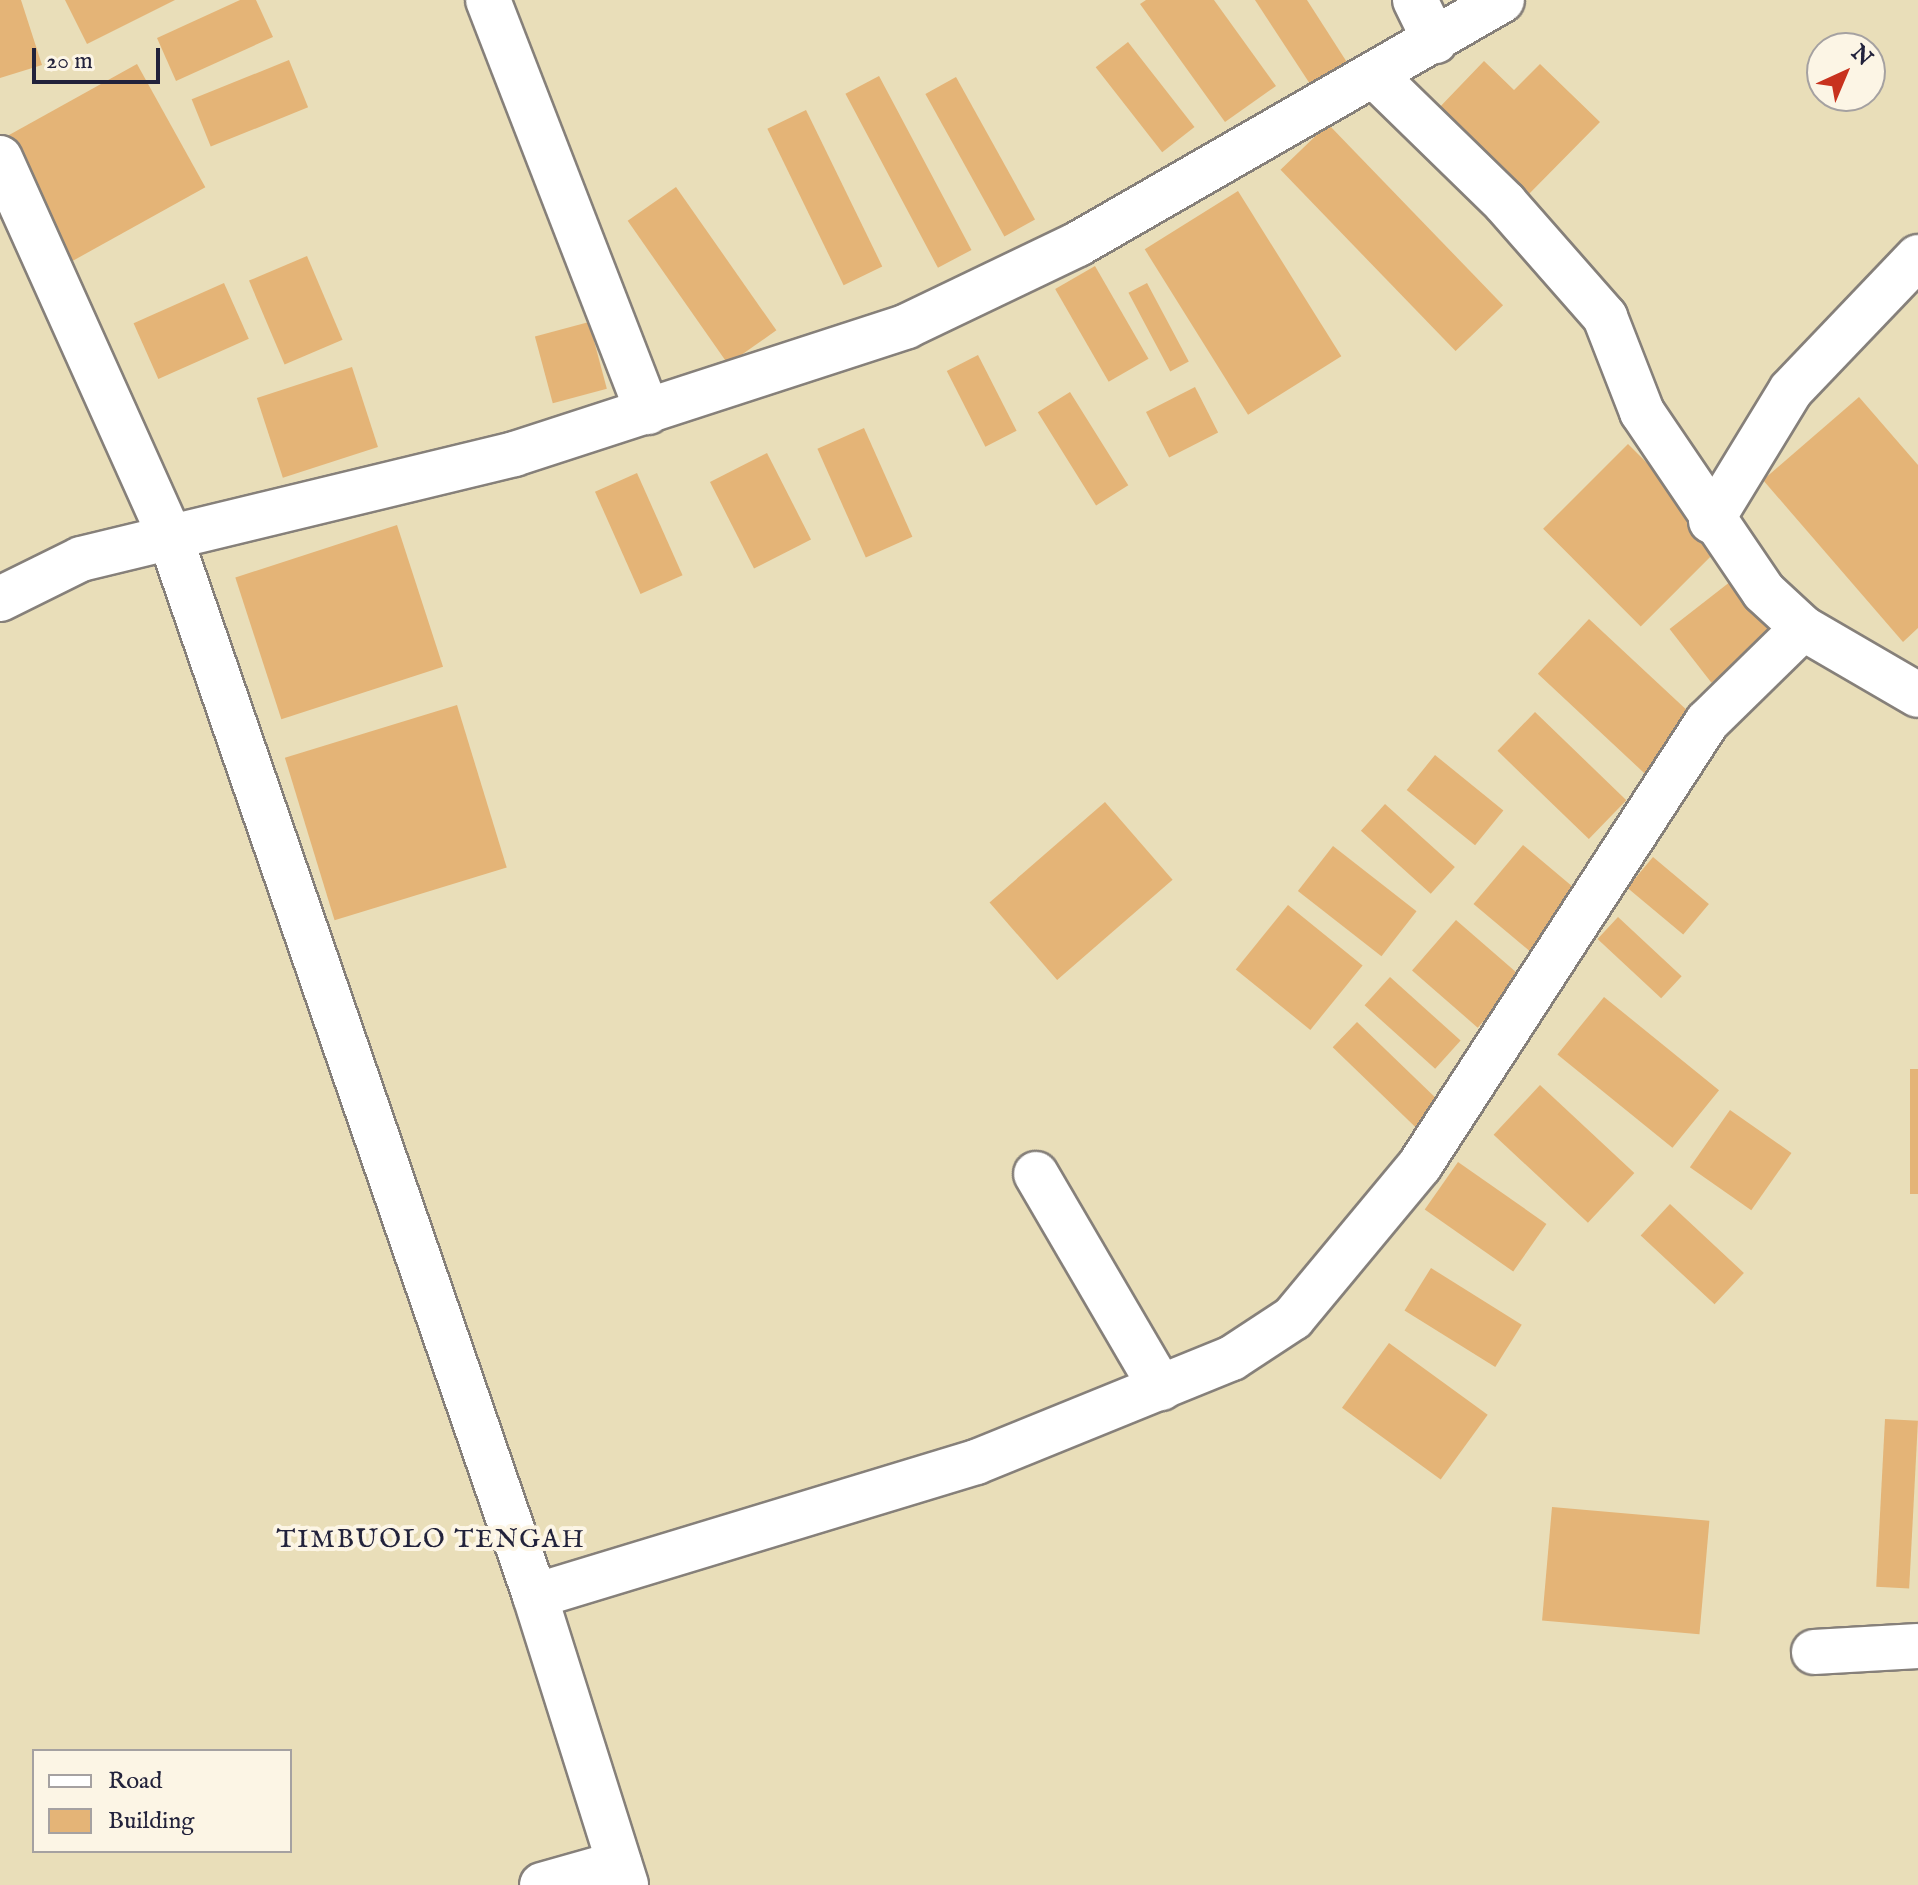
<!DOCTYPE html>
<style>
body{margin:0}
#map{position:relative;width:1918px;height:1885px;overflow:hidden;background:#e9deb9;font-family:"IM FELL English",serif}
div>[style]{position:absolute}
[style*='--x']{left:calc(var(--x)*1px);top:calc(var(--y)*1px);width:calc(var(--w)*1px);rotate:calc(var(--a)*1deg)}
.building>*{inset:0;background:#e4b477;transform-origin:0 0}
.roads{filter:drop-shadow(2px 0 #86807a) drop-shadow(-2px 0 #86807a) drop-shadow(0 2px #86807a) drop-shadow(0 -2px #86807a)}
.minor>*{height:44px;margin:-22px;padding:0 22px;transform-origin:22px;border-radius:22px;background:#fff}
span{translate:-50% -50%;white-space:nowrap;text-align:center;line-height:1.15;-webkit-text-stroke:8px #fcf5e5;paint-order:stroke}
.quarter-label{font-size:26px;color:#22223b;letter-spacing:2px}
.legend{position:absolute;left:32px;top:1749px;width:260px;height:104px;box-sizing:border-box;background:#fcf5e5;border:2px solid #a5a1a1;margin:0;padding:10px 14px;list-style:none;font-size:24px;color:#22223b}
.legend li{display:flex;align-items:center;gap:16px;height:40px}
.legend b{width:40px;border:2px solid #a5a1a1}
.north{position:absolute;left:1806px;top:32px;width:80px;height:80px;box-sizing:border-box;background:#fcf5e5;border:2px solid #a5a1a1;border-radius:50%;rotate:44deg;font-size:22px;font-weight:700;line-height:32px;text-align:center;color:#22223b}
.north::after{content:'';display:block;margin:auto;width:28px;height:36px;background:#c8321e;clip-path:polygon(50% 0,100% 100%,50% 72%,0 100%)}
.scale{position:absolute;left:32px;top:48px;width:128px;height:36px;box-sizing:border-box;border:4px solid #22223b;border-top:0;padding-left:10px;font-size:24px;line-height:28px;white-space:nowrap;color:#22223b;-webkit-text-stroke:6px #fcf5e5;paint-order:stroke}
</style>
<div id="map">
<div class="building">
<div style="clip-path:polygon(0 0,21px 0,42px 65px,0 78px)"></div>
<div style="clip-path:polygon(65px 0,175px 0,87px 44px)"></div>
<div style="clip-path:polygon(240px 0,256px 0,273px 37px,176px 81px,157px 38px)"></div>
<div style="clip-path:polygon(1146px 0,1214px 0,1276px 86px,1225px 122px,1140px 4px)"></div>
<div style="clip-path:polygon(1255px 0,1307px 0,1350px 67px,1314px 90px)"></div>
<div style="left:1128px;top:42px;width:108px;height:41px;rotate:52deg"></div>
<div style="left:289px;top:60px;width:51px;height:105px;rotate:68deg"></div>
<div style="clip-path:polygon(1484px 61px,1514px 90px,1540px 64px,1600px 122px,1526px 197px,1436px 111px)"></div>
<div style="left:137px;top:64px;width:141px;height:155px;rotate:61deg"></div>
<div style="left:879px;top:76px;width:197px;height:38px;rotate:62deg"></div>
<div style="left:956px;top:77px;width:163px;height:35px;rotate:61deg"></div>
<div style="left:806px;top:110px;width:174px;height:43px;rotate:64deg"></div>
<div style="left:1328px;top:124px;width:252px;height:66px;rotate:46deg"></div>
<div style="left:676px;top:187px;width:175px;height:59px;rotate:55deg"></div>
<div style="left:1238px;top:191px;width:195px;height:110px;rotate:58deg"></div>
<div style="left:307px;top:256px;width:91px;height:63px;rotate:67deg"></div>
<div style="left:1095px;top:266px;width:107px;height:46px;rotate:60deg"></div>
<div style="left:224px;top:283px;width:61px;height:99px;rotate:66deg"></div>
<div style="left:1147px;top:283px;width:89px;height:21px;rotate:62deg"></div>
<div style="left:589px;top:322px;width:69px;height:56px;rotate:75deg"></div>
<div style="left:978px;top:355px;width:85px;height:35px;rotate:63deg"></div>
<div style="left:352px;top:367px;width:84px;height:100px;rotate:72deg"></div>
<div style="left:1195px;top:387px;width:51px;height:55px;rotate:63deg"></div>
<div style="left:1070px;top:392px;width:110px;height:38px;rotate:58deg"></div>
<div style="clip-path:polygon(1859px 397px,1918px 465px,1918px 628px,1903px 642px,1763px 480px)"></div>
<div style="left:864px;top:428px;width:119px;height:51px;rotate:66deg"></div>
<div style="left:1628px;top:444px;width:138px;height:120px;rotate:45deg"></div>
<div style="left:767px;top:453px;width:97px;height:64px;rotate:63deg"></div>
<div style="left:637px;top:473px;width:112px;height:46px;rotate:66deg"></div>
<div style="left:397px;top:525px;width:149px;height:170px;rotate:72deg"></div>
<div style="left:1735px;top:578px;width:68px;height:83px;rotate:52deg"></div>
<div style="left:1589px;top:619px;width:149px;height:75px;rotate:43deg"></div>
<div style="left:457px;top:705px;width:170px;height:180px;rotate:73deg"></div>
<div style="left:1535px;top:712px;width:127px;height:54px;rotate:44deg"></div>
<div style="left:1435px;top:755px;width:88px;height:45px;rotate:39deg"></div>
<div style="left:1105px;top:802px;width:103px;height:153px;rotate:49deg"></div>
<div style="left:1385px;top:804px;width:94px;height:36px;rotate:42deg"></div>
<div style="left:1523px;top:845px;width:85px;height:77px;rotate:40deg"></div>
<div style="left:1333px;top:846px;width:106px;height:57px;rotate:38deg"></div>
<div style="left:1653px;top:857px;width:73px;height:40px;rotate:40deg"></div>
<div style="left:1288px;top:905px;width:96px;height:83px;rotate:39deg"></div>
<div style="left:1618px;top:917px;width:87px;height:30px;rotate:43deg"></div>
<div style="left:1456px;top:920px;width:87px;height:67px;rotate:41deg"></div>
<div style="left:1390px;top:977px;width:95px;height:38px;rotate:42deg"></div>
<div style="left:1604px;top:997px;width:148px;height:74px;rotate:39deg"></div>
<div style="left:1357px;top:1022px;width:116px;height:35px;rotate:44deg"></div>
<div style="left:1910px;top:1069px;width:8px;height:125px"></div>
<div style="left:1540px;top:1085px;width:129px;height:68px;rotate:43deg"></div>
<div style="left:1730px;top:1110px;width:75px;height:70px;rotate:35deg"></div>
<div style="left:1458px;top:1162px;width:108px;height:58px;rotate:35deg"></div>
<div style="left:1670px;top:1204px;width:101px;height:43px;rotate:43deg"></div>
<div style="left:1431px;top:1268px;width:107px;height:50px;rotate:32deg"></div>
<div style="left:1389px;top:1343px;width:122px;height:80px;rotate:36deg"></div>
<div style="left:1885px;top:1419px;width:33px;height:168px;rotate:3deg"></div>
<div style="left:1552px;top:1507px;width:158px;height:114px;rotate:5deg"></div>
</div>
<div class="roads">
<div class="minor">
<div style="--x:488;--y:0;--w:442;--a:68.8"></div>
<div style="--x:1415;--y:0;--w:46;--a:64"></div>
<div style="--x:1375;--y:76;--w:182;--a:44.3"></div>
<div style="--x:1505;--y:203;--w:152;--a:48.7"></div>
<div style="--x:1605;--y:317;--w:102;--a:68.7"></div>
<div style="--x:1642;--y:412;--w:217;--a:55.9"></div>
<div style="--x:1764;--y:592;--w:53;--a:42.7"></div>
<div style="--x:1803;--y:628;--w:133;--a:30.2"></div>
<div style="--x:0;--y:158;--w:412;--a:65.8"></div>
<div style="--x:169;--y:534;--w:1123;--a:70.98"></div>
<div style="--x:535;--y:1596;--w:303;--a:72.5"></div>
<div style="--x:1711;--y:521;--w:153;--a:-58.6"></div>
<div style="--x:1791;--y:390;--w:184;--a:-46.3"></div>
<div style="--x:0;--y:599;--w:90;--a:-26.3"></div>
<div style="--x:81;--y:559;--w:446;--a:-13.6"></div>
<div style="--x:514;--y:454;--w:413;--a:-18"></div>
<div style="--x:907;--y:326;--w:190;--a:-25.6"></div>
<div style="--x:1078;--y:244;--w:489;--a:-29.9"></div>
<div style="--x:1036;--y:1174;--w:248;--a:59.7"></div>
<div style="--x:535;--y:1596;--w:461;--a:-16.9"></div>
<div style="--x:976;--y:1462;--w:276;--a:-22.1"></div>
<div style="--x:1232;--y:1358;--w:73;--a:-33.3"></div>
<div style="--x:1293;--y:1318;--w:199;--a:-50.3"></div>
<div style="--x:1420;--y:1165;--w:528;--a:-57.06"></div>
<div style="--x:1707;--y:722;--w:134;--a:-44.4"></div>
<div style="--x:1814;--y:1652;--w:104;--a:-3.3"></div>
<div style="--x:542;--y:1885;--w:80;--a:-15.9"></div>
</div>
</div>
<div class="quarter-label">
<span style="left:431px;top:1540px">TIMBUOLO TENGAH</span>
</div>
<ul class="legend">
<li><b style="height:10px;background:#fff"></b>Road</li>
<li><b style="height:22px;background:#e4b477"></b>Building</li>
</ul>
<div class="north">N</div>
<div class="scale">20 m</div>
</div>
